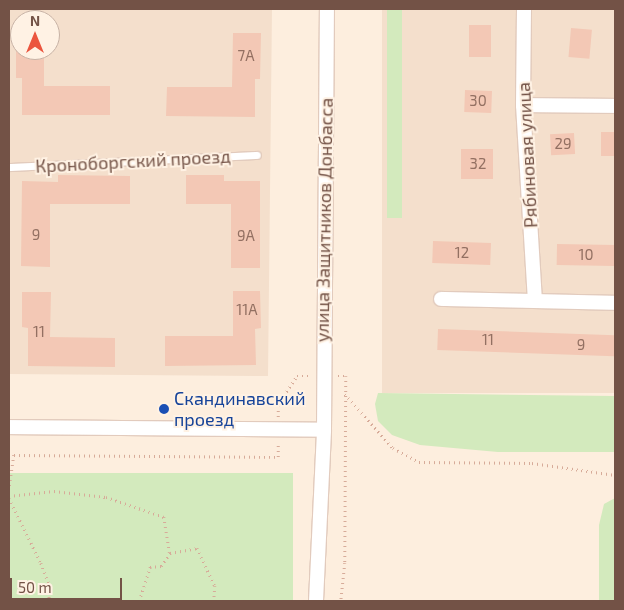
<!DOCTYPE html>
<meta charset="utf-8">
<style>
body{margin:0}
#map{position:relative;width:624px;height:610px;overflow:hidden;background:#fdeede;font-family:"Exo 2",sans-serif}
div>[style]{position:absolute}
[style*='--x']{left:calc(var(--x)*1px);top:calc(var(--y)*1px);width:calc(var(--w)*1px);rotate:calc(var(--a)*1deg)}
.residential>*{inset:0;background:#f4dfcc;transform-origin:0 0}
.green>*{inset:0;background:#d3eabd;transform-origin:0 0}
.building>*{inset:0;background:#f3c8b5;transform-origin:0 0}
.path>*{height:2.5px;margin-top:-1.25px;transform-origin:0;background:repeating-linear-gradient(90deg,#d7ab99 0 1px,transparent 0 5px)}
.roads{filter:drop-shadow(1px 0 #e2cbbd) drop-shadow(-1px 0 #e2cbbd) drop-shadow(0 1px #e2cbbd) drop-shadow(0 -1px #e2cbbd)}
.lane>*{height:7px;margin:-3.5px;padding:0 3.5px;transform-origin:3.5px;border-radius:3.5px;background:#fff}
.street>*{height:14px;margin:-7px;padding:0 7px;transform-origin:7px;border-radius:7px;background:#fff}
.dots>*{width:14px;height:14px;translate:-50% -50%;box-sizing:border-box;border:2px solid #fff2e4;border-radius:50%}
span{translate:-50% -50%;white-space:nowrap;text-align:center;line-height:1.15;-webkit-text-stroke:4px #fff2e4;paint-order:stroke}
.number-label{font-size:15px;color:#937062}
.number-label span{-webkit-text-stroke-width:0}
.street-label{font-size:18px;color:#735246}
.transit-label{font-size:18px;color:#164399}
.left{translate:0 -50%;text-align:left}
.frame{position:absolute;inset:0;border:10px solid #735246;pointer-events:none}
.north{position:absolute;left:10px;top:10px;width:50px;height:50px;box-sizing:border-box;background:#fff2e4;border:1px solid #c7b2a5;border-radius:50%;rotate:0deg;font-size:14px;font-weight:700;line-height:20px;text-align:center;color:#735246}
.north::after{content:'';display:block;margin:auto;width:18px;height:22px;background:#eb553e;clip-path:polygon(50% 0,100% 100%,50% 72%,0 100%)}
.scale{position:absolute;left:10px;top:578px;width:112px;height:22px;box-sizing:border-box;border:2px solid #735246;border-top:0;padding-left:6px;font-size:15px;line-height:18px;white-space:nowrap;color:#735246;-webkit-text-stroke:4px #fff2e4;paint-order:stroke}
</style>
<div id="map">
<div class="residential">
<div style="clip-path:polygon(evenodd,9px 9px,272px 9px,268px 376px,9px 374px,9px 9px,20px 20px,50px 20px,50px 50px,20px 50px,20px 20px)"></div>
<div style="left:382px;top:9px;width:233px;height:384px"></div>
</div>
<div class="green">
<div style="left:387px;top:9px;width:15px;height:209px"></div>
<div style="clip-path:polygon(378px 393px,615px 396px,615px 452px,498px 452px,420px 445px,392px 435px,378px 421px,375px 404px)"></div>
<div style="left:9px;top:473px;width:284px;height:128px"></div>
<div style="clip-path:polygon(615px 498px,615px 601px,599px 601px,599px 525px,604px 504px)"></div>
</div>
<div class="building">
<div style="left:469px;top:25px;width:22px;height:32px"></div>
<div style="left:571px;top:28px;width:21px;height:29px;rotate:5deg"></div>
<div style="clip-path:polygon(233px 33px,261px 33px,260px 79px,255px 79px,255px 117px,166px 116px,167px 87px,232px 87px)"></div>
<div style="clip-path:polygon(16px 50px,44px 50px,44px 86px,110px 86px,110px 115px,22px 115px,22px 78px,16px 78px)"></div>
<div style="left:465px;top:90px;width:27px;height:22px;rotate:2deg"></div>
<div style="left:601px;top:132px;width:14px;height:24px"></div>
<div style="left:574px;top:133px;width:21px;height:24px;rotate:87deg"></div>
<div style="left:461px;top:149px;width:32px;height:30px"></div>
<div style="clip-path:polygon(58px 175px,130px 176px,130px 204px,50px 204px,50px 267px,21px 266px,22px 181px,58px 182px)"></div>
<div style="clip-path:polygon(186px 175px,224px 175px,224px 181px,260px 181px,260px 268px,231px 268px,231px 204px,186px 204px)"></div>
<div style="left:433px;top:241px;width:58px;height:22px;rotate:2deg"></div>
<div style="left:557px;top:244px;width:58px;height:21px;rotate:1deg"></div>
<div style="clip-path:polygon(233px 291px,260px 291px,261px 328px,255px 329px,256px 365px,165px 366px,165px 336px,233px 336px)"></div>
<div style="clip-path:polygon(22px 292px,51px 292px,50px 337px,115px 338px,115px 367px,28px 366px,28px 328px,22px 327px)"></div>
<div style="left:438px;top:329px;width:177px;height:21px;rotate:2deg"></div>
</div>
<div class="path">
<div style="--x:338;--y:376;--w:8;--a:0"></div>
<div style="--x:346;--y:376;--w:187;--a:90.3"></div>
<div style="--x:345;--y:563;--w:38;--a:96"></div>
<div style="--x:345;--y:394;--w:72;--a:48.4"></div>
<div style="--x:393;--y:448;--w:30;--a:28"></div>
<div style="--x:419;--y:462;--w:113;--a:0.5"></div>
<div style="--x:532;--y:463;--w:84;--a:8.2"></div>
<div style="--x:278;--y:417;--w:13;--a:-90"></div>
<div style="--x:278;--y:404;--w:34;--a:-56"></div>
<div style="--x:297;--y:376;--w:13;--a:0"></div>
<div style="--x:9;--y:455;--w:5;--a:0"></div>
<div style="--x:14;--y:455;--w:34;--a:98"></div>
<div style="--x:14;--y:455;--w:264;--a:0.4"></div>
<div style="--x:278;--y:457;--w:15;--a:-90"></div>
<div style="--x:9;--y:496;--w:45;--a:-6.3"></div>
<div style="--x:54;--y:491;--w:52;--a:6.6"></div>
<div style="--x:106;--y:497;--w:61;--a:19"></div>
<div style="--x:164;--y:517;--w:36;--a:81"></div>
<div style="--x:9;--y:498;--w:72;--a:63.8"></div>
<div style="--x:41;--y:563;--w:26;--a:69"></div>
<div style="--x:50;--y:587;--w:14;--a:94"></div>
<div style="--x:139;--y:601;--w:36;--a:-72"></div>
<div style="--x:150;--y:567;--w:11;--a:-5"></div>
<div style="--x:161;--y:566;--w:16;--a:-55"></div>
<div style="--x:170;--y:553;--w:27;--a:-10"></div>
<div style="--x:197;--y:548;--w:42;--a:64.7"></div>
<div style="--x:215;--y:586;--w:15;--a:94"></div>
</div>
<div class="roads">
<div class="lane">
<div style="--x:9;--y:167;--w:248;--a:-2.8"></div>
</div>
<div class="street">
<div style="--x:524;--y:9;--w:96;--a:90.6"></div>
<div style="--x:523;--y:105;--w:196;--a:86.5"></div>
<div style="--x:523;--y:105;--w:92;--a:0.6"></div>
<div style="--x:441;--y:299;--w:174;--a:1.3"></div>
<div style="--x:9;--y:427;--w:315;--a:0.5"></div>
<div style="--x:316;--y:601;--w:171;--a:-87.3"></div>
<div style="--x:324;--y:430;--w:421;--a:-89.6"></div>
</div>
</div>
<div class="dots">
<div style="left:164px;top:409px;background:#1a4fb4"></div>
</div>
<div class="number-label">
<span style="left:246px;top:56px">7А</span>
<span style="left:478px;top:101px">30</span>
<span style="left:563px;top:144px">29</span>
<span style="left:478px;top:164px">32</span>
<span style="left:36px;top:235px">9</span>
<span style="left:246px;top:236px">9А</span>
<span style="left:462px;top:253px">12</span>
<span style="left:586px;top:255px">10</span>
<span style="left:247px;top:310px">11А</span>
<span style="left:39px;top:332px">11</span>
<span style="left:488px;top:340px">11</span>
<span style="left:581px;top:345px">9</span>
</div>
<div class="street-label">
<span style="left:527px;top:155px;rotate:-93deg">Рябиновая улица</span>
<span style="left:133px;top:161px;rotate:-3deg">Кроноборгский проезд</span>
<span style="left:324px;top:220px;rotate:-89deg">улица Защитников Донбасса</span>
</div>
<div class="transit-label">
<span class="left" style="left:174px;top:409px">Скандинавский<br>проезд</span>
</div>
<div class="frame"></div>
<div class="north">N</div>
<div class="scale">50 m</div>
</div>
